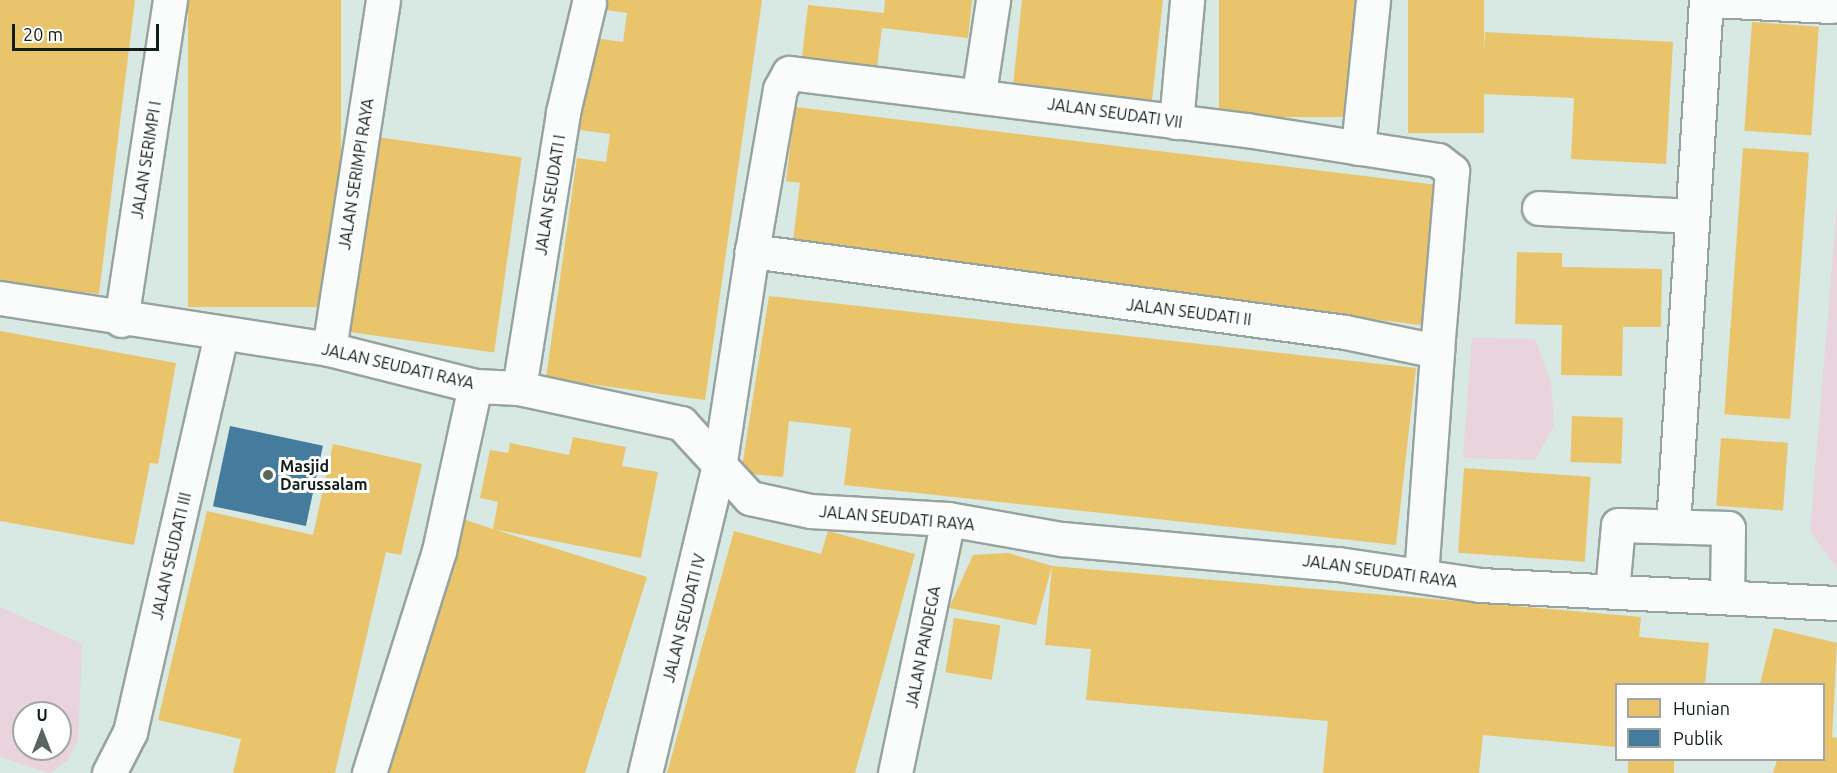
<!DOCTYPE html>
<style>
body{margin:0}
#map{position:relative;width:1837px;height:773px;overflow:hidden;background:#d8e8e2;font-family:Ubuntu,sans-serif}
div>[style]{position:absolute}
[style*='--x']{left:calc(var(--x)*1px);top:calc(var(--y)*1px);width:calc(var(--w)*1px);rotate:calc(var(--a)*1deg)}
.green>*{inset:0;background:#e9d3dc}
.homes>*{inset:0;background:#e9c46a;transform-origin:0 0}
.public>*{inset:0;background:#457b9d;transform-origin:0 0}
.roads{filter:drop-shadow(2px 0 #97a39e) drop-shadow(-2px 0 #97a39e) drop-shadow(0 2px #97a39e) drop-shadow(0 -2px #97a39e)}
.street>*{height:33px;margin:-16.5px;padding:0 16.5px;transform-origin:16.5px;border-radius:16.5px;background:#f9fcfb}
.dots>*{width:16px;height:16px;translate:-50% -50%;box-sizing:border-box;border:3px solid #fff;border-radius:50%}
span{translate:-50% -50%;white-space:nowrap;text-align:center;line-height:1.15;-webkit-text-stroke:6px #fff;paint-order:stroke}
.street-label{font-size:16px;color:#131e1a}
.poi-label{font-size:16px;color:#131e1a;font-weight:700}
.left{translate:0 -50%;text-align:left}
.legend{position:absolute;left:1615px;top:683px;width:210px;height:78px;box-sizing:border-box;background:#fff;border:2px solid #a1a5a3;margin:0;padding:8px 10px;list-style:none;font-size:18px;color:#131e1a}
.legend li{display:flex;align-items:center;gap:12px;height:30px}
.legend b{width:30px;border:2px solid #a1a5a3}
.north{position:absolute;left:12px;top:701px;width:60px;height:60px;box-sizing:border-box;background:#fff;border:2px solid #a1a5a3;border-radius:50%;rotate:0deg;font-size:16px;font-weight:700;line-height:24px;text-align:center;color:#131e1a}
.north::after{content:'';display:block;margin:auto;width:21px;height:27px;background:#586560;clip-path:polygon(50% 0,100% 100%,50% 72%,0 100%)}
.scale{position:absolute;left:12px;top:24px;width:147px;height:27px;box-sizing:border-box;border:3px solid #131e1a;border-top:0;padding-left:8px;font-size:18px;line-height:21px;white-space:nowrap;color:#131e1a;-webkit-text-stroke:4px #fff;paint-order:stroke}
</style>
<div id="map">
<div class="green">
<div style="clip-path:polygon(1837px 205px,1837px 568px,1810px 531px)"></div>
<div style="clip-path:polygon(1472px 338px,1535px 339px,1551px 383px,1554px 426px,1535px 460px,1463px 458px)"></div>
<div style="clip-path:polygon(evenodd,0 607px,82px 644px,78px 740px,67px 761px,50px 773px,0 757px,0 607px,24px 713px,60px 713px,60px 749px,24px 749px,24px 713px)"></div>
</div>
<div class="homes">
<div style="clip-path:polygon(0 0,135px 0,99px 294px,0 283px)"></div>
<div style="left:188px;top:0;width:153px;height:307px"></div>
<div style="clip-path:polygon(600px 0,762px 0,705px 400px,546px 378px,577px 158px,606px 162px,610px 134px,580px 130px,594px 38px,623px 42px,627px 13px,598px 9px)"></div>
<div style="clip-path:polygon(885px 0,972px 0,968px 38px,882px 28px,876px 74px,801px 66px,808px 5px,884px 13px)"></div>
<div style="clip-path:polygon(1022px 0,1163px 0,1152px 100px,1013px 86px)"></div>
<div style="left:1219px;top:0;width:138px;height:117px"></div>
<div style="left:1408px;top:0;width:76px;height:133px"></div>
<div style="left:1752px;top:22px;width:67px;height:109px;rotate:4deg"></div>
<div style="clip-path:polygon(1485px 32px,1673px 42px,1666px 164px,1571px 159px,1574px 98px,1482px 94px)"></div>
<div style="clip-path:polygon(795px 107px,1438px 185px,1421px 325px,792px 249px,800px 183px,786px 181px)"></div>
<div style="left:377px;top:137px;width:146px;height:197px;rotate:8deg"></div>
<div style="left:1743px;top:148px;width:66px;height:267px;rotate:4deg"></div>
<div style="clip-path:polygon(1517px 252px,1562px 253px,1562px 267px,1662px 269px,1661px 327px,1623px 327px,1622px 376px,1561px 375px,1562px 325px,1515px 324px)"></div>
<div style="clip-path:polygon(769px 296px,1416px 368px,1396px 545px,844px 485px,851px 428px,789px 421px,783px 477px,741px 473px)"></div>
<div style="clip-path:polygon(0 331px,176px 363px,158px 464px,150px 463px,134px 545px,0 521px)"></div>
<div style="left:1572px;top:416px;width:51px;height:46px;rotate:2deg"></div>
<div style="clip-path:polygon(573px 437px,626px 447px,622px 466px,658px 472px,641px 558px,493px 529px,647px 577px,585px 773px,384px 773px,463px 519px,493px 529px,498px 502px,480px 498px,490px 450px,508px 453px,510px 443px,569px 455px)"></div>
<div style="left:1721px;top:438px;width:67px;height:68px;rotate:4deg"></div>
<div style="clip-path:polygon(333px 444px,422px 464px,401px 555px,386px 552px,335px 773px,233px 773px,241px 739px,158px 720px,207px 511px,313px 535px)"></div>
<div style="left:1464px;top:468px;width:127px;height:85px;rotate:4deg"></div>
<div style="clip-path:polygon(734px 531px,821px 554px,828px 531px,915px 554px,855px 773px,667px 773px)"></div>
<div style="clip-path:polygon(1008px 553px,1052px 566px,1641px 617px,1639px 637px,1709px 643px,1705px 684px,1617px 684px,1616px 747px,1483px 735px,1479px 773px,1323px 773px,1328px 721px,1086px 700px,1091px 649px,1045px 645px,1052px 566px,1036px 625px,949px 608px,973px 555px)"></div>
<div style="left:954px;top:618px;width:47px;height:55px;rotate:9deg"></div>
<div style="clip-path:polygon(1774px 628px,1837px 643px,1832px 737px,1837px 738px,1837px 773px,1773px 773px,1777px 760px,1824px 759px,1824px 684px,1760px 684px)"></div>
<div style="left:1628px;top:760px;width:46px;height:13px"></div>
</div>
<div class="public">
<div style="left:230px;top:426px;width:95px;height:82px;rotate:12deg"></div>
</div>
<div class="roads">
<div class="street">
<div style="--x:1712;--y:0;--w:119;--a:2.9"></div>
<div style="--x:979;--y:93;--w:94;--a:-81.4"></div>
<div style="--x:1176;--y:122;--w:122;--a:-84.8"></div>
<div style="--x:1358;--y:148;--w:149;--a:-84.2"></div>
<div style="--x:1539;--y:208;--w:151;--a:3"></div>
<div style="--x:0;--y:298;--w:333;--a:8.8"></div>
<div style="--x:329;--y:349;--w:151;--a:14.2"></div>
<div style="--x:475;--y:386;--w:44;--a:2.6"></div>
<div style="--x:519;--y:388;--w:166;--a:12.2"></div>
<div style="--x:681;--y:423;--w:102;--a:47.4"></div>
<div style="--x:750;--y:498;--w:61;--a:12.2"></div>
<div style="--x:810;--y:511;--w:138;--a:3.3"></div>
<div style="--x:948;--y:519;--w:116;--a:10"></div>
<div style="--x:1062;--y:539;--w:277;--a:5.2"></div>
<div style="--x:1338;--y:564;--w:144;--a:8.4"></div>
<div style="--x:1480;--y:585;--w:357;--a:2.9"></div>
<div style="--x:121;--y:320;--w:324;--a:-81.3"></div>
<div style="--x:329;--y:349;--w:353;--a:-81.2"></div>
<div style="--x:519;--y:388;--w:279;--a:-80.9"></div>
<div style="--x:563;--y:112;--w:112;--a:-76.6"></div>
<div style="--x:1673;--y:526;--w:527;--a:-86.41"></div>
<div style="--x:1421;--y:576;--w:226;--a:-85.9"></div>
<div style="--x:1612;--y:591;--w:66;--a:-84.8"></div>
<div style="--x:1618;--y:525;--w:110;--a:1.6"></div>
<div style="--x:1728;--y:528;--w:69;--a:90.8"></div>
<div style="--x:109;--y:773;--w:46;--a:-62.9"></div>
<div style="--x:130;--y:732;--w:408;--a:-77.1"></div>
<div style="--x:369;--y:773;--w:233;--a:-72.5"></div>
<div style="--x:439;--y:551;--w:169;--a:-77.7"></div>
<div style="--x:645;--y:773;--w:321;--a:-76.5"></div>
<div style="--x:720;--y:461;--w:212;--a:-81.3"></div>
<div style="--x:752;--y:251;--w:164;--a:-80.2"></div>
<div style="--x:780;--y:89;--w:18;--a:-61"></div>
<div style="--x:789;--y:73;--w:461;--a:7.1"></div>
<div style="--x:1246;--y:130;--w:194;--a:8.9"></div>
<div style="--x:1438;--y:160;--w:18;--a:38"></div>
<div style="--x:1452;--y:171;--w:181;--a:94.8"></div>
<div style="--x:1437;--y:351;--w:94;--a:-168.3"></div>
<div style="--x:1345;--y:332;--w:599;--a:-172.22"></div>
<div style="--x:895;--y:773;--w:259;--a:-78.2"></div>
</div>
</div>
<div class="dots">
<div style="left:268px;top:475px;background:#586560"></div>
</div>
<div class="street-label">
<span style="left:1115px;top:113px;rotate:8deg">JALAN SEUDATI VII</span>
<span style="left:146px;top:160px;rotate:-81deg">JALAN SERIMPI I</span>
<span style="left:356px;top:174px;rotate:-81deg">JALAN SERIMPI RAYA</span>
<span style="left:550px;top:195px;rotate:-81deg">JALAN SEUDATI I</span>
<span style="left:1189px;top:312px;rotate:7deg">JALAN SEUDATI II</span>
<span style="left:398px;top:366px;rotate:13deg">JALAN SEUDATI RAYA</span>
<span style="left:897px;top:518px;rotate:5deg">JALAN SEUDATI RAYA</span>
<span style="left:171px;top:556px;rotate:-77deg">JALAN SEUDATI III</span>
<span style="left:1380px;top:571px;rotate:8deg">JALAN SEUDATI RAYA</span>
<span style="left:684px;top:618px;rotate:-76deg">JALAN SEUDATI IV</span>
<span style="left:923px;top:647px;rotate:-79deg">JALAN PANDEGA</span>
</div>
<div class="poi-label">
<span class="left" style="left:280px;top:475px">Masjid<br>Darussalam</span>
</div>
<ul class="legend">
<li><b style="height:16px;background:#e9c46a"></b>Hunian</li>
<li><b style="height:16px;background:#457b9d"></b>Publik</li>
</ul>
<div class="north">U</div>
<div class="scale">20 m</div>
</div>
